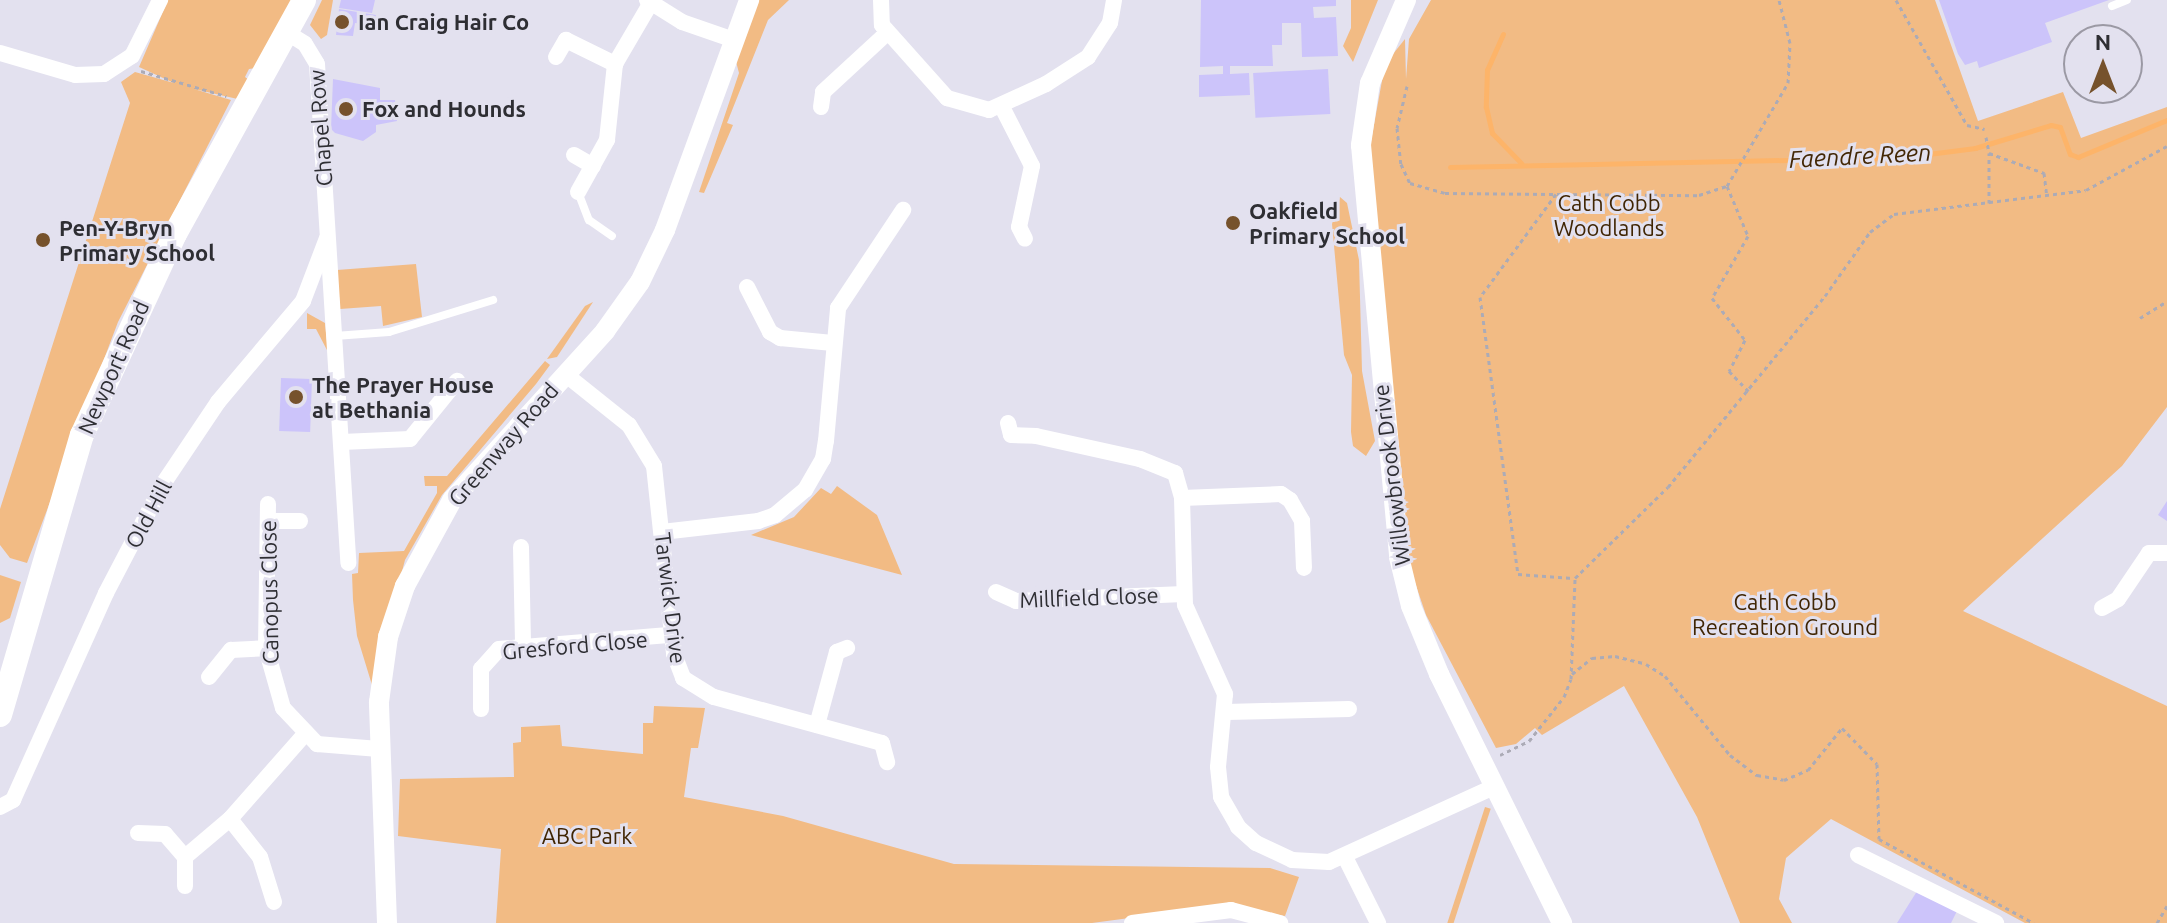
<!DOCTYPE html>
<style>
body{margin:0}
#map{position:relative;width:2167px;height:923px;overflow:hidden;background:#e3e1ef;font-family:Ubuntu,sans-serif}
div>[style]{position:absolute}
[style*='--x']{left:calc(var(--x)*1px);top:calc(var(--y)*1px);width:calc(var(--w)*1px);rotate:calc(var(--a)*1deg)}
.green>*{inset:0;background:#f2bb84;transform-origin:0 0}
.stream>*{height:5px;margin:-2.5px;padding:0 2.5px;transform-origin:2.5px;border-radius:2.5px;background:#fdb469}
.building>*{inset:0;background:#ccc4fa;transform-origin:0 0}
.path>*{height:3px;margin-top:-1.5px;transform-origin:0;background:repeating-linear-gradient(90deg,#acabb6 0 4px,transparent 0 8px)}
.service>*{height:8px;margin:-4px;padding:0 4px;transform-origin:4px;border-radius:4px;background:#fff}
.minor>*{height:16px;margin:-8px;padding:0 8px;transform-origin:8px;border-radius:8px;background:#fff}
.tertiary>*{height:20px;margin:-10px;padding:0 10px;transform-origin:10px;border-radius:10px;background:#fff}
.secondary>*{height:24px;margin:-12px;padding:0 12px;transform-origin:12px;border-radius:12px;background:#fff}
.dots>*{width:22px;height:22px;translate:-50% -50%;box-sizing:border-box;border:4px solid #e3e1ef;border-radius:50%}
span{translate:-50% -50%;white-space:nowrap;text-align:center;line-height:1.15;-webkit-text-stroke:6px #e3e1ef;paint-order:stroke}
.poi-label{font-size:22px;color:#2e2e33;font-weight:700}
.left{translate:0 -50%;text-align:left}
.street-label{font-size:22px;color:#2e2e33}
.park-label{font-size:22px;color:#402503}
.water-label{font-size:24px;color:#432705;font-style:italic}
.north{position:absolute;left:2063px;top:24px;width:80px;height:80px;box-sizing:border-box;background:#e3e1ef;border:2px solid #9b99a4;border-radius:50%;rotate:0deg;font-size:22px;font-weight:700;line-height:32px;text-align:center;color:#2e2e33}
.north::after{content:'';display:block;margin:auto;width:28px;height:36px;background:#76522c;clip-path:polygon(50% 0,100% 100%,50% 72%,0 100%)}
</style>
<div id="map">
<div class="green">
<div style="clip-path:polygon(168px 0,299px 0,256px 68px,249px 69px,245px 77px,254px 84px,242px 100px,194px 89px,231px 100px,118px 322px,27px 563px,10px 558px,0 545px,0 509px,130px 103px,121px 82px,135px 72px,174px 83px,139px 67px)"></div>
<div style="clip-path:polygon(322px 0,333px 0,327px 35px,321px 39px,310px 25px)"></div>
<div style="clip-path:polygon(758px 0,789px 0,768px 20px,727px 123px,733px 125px,704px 193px,699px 192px,739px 73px,734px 54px)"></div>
<div style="clip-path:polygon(1351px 0,1378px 0,1353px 62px,1343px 46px,1351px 28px)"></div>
<div style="clip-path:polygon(1431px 0,1935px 0,1978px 121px,2063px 92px,2081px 138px,2167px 107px,2167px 407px,2122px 466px,1963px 611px,2167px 706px,2167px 923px,2025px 923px,1831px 819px,1786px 858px,1779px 899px,1792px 923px,1740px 923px,1697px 817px,1624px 686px,1542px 735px,1535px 728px,1516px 744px,1496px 748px,1426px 615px,1408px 562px,1370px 147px,1385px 64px,1405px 39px,1406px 79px,1409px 39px)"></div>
<div style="clip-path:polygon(1340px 197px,1347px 203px,1359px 260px,1362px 371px,1375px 441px,1366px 456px,1353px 446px,1351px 432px,1352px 375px,1344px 355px,1332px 224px)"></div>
<div style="clip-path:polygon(416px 264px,422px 317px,383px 326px,381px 306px,340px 309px,337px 270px)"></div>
<div style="clip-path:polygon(593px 302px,557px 357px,547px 359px,585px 306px)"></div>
<div style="clip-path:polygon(307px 313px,325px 323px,328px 352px,316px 329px,307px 329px)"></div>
<div style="clip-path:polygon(545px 361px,550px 365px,536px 384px,442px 495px,405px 560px,372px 685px,357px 636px,353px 600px,352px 574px,358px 573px,359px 553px,404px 551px,437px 493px,437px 486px,425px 486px,424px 476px,447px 476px)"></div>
<div style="clip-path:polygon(837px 486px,877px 515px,902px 575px,751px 535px,794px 517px,821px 488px,831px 494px)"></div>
<div style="clip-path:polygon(0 575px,21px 582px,10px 618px,0 623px)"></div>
<div style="clip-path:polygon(654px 706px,705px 708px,698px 748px,691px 748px,684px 797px,783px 816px,954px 864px,1270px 868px,1299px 877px,1285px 916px,1227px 905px,1092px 923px,496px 923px,501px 849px,398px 836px,400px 779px,514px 777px,513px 743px,521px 742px,521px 727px,560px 725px,562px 746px,643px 754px,643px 723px,653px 723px)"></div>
<div style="left:1485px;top:807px;width:6px;height:129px;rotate:18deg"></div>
</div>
<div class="stream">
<div style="--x:1503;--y:34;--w:39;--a:114"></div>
<div style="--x:1487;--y:70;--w:37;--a:92"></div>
<div style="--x:1486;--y:107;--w:27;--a:77"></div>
<div style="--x:1492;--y:133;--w:43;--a:45.9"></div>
<div style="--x:1450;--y:167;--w:447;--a:-1.2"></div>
<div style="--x:1897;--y:158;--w:79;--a:-7.3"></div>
<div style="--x:1975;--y:148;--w:79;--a:-16.8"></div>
<div style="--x:2051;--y:125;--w:9;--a:13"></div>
<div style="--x:2060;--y:127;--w:29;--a:70"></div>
<div style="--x:2070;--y:154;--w:9;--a:21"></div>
<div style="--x:2078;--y:157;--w:96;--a:-22.6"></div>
</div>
<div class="building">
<div style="clip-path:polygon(341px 0,375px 0,372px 13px,339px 8px)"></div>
<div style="clip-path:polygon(1201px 0,1336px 0,1336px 6px,1313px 7px,1314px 18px,1336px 17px,1338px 56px,1302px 57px,1301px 23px,1282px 23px,1282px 45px,1272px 45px,1273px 66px,1230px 66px,1230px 74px,1249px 73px,1250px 95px,1199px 97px,1199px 75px,1223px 74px,1223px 66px,1200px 67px)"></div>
<div style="clip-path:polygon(1939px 0,2109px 0,2045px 23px,2052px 42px,1979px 68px,1977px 61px,1965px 65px,1958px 54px)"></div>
<div style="clip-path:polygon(339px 9px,376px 15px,374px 25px,355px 23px,353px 36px,336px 35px)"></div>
<div style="left:1328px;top:69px;width:45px;height:75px;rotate:87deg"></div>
<div style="clip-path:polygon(333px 79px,380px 88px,380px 100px,395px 100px,397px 121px,376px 125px,376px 132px,363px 141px,335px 133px,331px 129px)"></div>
<div style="left:281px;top:378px;width:31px;height:53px;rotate:2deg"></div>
<div style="clip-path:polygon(2167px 501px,2167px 521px,2158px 515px)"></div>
<div style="clip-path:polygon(1919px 888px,1959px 907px,1951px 923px,1897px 923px)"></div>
</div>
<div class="path">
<div style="--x:1896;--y:0;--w:144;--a:60.4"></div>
<div style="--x:1967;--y:125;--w:18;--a:13"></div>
<div style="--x:141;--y:71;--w:89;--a:16.4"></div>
<div style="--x:1407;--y:86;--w:43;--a:103.4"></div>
<div style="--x:1397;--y:128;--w:36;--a:84"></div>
<div style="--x:1401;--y:164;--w:21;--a:65"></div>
<div style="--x:1410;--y:183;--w:36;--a:16"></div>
<div style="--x:1445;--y:193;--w:254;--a:0.5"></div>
<div style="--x:1699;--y:195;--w:29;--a:-18"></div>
<div style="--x:1727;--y:186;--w:120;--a:-59.4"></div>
<div style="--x:1788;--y:83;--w:40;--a:-87.1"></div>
<div style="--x:1790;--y:43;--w:44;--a:-104.3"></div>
<div style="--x:1986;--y:137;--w:16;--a:79"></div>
<div style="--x:1727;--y:186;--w:54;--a:67.2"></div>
<div style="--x:1748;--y:236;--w:72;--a:120.1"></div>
<div style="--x:1712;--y:298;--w:53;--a:51.8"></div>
<div style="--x:1745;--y:340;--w:35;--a:117"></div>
<div style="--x:1729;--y:371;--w:28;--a:46"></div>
<div style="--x:1556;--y:194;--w:128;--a:126.4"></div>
<div style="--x:1480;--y:297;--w:280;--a:82.2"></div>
<div style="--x:1518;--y:574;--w:55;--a:4.2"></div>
<div style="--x:1989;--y:203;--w:50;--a:-90"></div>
<div style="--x:1989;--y:153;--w:59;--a:20"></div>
<div style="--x:2044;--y:173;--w:23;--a:83"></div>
<div style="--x:2140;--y:318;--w:31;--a:-32"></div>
<div style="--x:1572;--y:674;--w:26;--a:-39"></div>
<div style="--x:1592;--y:658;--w:23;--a:-5"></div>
<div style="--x:1615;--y:656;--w:32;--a:14"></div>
<div style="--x:1646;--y:664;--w:22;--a:32"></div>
<div style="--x:1665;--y:676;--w:102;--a:50.6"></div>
<div style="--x:1730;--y:755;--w:34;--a:37"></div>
<div style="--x:1757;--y:775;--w:27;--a:10"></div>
<div style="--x:1784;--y:780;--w:26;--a:-23"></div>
<div style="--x:1808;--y:770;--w:54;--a:-51"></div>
<div style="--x:1842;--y:728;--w:50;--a:45.8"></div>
<div style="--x:1877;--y:764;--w:75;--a:88.5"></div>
<div style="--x:1879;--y:839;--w:176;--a:28.5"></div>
<div style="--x:1500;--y:755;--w:32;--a:-26"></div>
<div style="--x:1529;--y:741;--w:56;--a:-51.5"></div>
<div style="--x:1564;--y:697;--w:19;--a:-69"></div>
<div style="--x:1571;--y:679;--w:101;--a:-87.7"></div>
<div style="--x:1575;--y:578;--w:130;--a:-44.4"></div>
<div style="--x:1668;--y:487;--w:247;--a:-50.6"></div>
<div style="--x:1825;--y:296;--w:78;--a:-54.9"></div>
<div style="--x:1870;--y:232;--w:30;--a:-37"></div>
<div style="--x:1894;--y:214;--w:193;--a:-7.1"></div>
<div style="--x:2086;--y:190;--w:92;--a:-28.5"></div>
<div style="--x:2157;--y:923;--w:20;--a:-60"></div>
</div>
<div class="service">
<div style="--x:2112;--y:6;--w:16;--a:-22"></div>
<div style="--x:578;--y:192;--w:30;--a:69"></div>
<div style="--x:589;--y:220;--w:28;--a:35"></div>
<div style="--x:335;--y:336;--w:54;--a:-4.2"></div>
<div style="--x:389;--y:332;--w:109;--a:-17.1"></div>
</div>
<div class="minor">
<div style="--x:647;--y:0;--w:41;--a:32.2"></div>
<div style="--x:682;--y:22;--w:52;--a:19.1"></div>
<div style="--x:881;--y:0;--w:25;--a:88"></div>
<div style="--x:882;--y:25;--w:98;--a:48.3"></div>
<div style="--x:947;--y:98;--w:44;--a:15.9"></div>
<div style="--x:989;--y:110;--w:63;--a:-24.5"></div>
<div style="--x:1046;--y:84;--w:50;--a:-32.7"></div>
<div style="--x:1088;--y:57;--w:40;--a:-57.1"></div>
<div style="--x:1110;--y:23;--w:23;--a:-80"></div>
<div style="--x:286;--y:32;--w:22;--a:32"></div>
<div style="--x:305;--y:44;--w:23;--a:59"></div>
<div style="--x:317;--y:64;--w:500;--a:86.4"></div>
<div style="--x:0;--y:53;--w:78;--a:16.3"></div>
<div style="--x:75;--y:75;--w:29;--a:-2"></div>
<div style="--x:104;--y:74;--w:33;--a:-33"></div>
<div style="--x:132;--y:56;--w:63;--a:-63.4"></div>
<div style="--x:556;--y:57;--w:20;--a:-60"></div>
<div style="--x:566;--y:40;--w:55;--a:26.1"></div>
<div style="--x:821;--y:107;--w:15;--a:-82"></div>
<div style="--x:823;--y:92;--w:88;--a:-42.7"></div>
<div style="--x:1002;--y:107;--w:66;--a:63"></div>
<div style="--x:1032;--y:166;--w:62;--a:102"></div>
<div style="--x:1019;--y:227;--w:13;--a:63"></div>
<div style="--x:574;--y:155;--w:22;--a:30"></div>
<div style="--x:578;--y:192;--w:60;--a:-60.9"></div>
<div style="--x:607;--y:140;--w:76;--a:-84"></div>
<div style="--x:615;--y:64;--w:69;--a:-59.7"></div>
<div style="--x:747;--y:287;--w:51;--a:62.9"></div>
<div style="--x:770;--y:332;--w:12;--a:31"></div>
<div style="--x:780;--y:338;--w:53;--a:5.4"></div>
<div style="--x:565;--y:374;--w:82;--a:38.6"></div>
<div style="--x:629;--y:425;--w:48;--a:58.6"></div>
<div style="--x:654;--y:466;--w:189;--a:83.9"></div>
<div style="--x:674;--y:654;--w:26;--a:69"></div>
<div style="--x:683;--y:678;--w:36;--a:32"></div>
<div style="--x:714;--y:697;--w:174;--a:15.3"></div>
<div style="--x:882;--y:743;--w:20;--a:75"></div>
<div style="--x:1008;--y:423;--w:12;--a:76"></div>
<div style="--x:1011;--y:435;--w:25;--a:2"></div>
<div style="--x:1036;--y:436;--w:107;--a:12.5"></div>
<div style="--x:1140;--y:459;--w:38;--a:22"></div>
<div style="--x:1175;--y:473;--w:26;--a:74"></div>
<div style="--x:1182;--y:498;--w:107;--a:88.4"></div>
<div style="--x:1185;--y:605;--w:98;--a:65.8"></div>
<div style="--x:1225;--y:694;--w:73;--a:95.5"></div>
<div style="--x:1218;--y:767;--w:30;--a:84"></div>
<div style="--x:1221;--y:797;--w:34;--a:60"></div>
<div style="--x:1238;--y:827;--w:24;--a:42"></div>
<div style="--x:1256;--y:843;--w:40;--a:25"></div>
<div style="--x:1292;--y:860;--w:37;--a:3"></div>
<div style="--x:1329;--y:862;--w:183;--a:-24.5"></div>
<div style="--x:342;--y:442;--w:68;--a:-2.5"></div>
<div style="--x:410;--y:439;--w:75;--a:-51"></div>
<div style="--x:1182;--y:498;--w:99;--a:-2.3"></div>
<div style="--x:1281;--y:494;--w:11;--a:34"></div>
<div style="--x:1290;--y:500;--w:24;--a:60"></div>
<div style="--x:1302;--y:521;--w:47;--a:87.6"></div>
<div style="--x:268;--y:504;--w:144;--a:90.8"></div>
<div style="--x:266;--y:648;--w:62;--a:74.2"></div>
<div style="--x:283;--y:708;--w:50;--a:46.6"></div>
<div style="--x:317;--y:744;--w:62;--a:4.6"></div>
<div style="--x:269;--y:521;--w:31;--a:0"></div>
<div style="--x:662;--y:532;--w:97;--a:-6.5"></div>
<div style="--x:758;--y:521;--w:18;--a:-19"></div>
<div style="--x:775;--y:515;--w:39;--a:-40"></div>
<div style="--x:805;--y:490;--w:36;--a:-60"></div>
<div style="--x:823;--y:459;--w:18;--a:-81"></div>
<div style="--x:826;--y:441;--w:134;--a:-84.8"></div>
<div style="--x:838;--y:308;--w:118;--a:-56.4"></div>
<div style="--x:521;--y:547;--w:99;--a:88.8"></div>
<div style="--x:996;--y:592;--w:22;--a:24"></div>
<div style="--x:1016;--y:601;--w:168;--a:-2.4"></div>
<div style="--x:2102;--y:608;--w:18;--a:-29"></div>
<div style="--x:2118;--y:599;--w:55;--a:-56"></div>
<div style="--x:2149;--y:553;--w:18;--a:0"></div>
<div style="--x:209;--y:677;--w:35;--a:-51"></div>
<div style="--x:231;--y:650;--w:35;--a:-3"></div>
<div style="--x:481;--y:709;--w:40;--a:-90"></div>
<div style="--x:481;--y:669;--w:27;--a:-48"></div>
<div style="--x:499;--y:649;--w:173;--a:-4.7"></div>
<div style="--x:1226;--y:712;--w:123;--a:-1.4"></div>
<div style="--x:817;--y:725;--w:76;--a:-74.7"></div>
<div style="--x:837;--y:652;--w:11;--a:-22"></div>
<div style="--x:0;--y:807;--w:15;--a:-28"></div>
<div style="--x:13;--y:800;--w:227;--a:-65.8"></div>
<div style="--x:106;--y:593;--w:123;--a:-62.4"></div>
<div style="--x:163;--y:484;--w:99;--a:-56.1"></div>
<div style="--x:218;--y:402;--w:132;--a:-49.9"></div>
<div style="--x:303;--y:301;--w:67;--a:-69.1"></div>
<div style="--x:230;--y:819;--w:48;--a:51.7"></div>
<div style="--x:260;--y:857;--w:47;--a:72.7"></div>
<div style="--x:138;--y:833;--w:27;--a:2"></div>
<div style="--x:165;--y:834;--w:30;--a:49"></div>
<div style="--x:1858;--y:855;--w:154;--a:26.2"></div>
<div style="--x:1345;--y:857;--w:74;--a:63.4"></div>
<div style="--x:185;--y:886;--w:29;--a:-90"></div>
<div style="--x:185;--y:857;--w:59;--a:-40.2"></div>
<div style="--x:230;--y:819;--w:112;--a:-48.6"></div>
<div style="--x:1132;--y:923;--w:100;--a:-7.5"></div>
<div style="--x:1231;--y:910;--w:51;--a:14.9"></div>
</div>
<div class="tertiary">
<div style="--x:1406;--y:0;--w:90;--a:113.4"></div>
<div style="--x:1370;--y:83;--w:63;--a:98.3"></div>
<div style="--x:1361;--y:145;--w:414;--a:84.7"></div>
<div style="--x:1399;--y:557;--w:50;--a:76.2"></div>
<div style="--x:1411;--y:606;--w:74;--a:67.6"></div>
<div style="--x:1439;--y:674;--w:278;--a:63.7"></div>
<div style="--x:387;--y:923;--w:221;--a:-92.1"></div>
<div style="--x:379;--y:702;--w:66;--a:-82.1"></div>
<div style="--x:388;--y:637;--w:54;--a:-71.6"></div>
<div style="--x:405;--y:586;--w:98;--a:-61.3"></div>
<div style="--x:452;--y:500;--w:228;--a:-47.8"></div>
<div style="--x:605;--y:331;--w:60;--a:-54.5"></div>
<div style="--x:640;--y:282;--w:58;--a:-64.3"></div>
<div style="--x:665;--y:230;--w:245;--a:-69.9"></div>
</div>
<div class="secondary">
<div style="--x:0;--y:715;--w:292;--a:-73.7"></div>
<div style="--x:82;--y:435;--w:221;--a:-65.2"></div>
<div style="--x:175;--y:234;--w:267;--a:-61.1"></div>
</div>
<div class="dots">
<div style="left:342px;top:22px;background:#76522c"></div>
<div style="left:346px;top:109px;background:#76522c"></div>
<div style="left:1233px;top:223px;background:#76522c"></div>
<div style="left:43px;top:240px;background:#76522c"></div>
<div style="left:296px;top:397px;background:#76522c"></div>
</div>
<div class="poi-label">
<span class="left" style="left:358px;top:22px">Ian Craig Hair Co</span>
<span class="left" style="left:362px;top:109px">Fox and Hounds</span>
<span class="left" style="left:1249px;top:223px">Oakfield<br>Primary School</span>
<span class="left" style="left:59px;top:240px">Pen-Y-Bryn<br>Primary School</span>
<span class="left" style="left:312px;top:397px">The Prayer House<br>at Bethania</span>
</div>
<div class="street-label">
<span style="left:320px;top:128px;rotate:-94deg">Chapel Row</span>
<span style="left:113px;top:367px;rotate:-66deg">Newport Road</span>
<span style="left:503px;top:444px;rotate:-49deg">Greenway Road</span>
<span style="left:1391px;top:475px;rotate:-97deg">Willowbrook Drive</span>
<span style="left:148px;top:514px;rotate:-62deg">Old Hill</span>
<span style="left:269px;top:592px;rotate:-91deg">Canopus Close</span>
<span style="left:1089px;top:597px;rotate:-2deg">Millfield Close</span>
<span style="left:671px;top:598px;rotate:83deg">Tarwick Drive</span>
<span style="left:575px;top:645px;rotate:-5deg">Gresford Close</span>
</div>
<div class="park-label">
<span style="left:1609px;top:215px">Cath Cobb<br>Woodlands</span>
<span style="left:1785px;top:614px">Cath Cobb<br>Recreation Ground</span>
<span style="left:587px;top:836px">ABC Park</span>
</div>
<div class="water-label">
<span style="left:1860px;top:156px;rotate:-3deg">Faendre Reen</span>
</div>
<div class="north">N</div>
</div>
